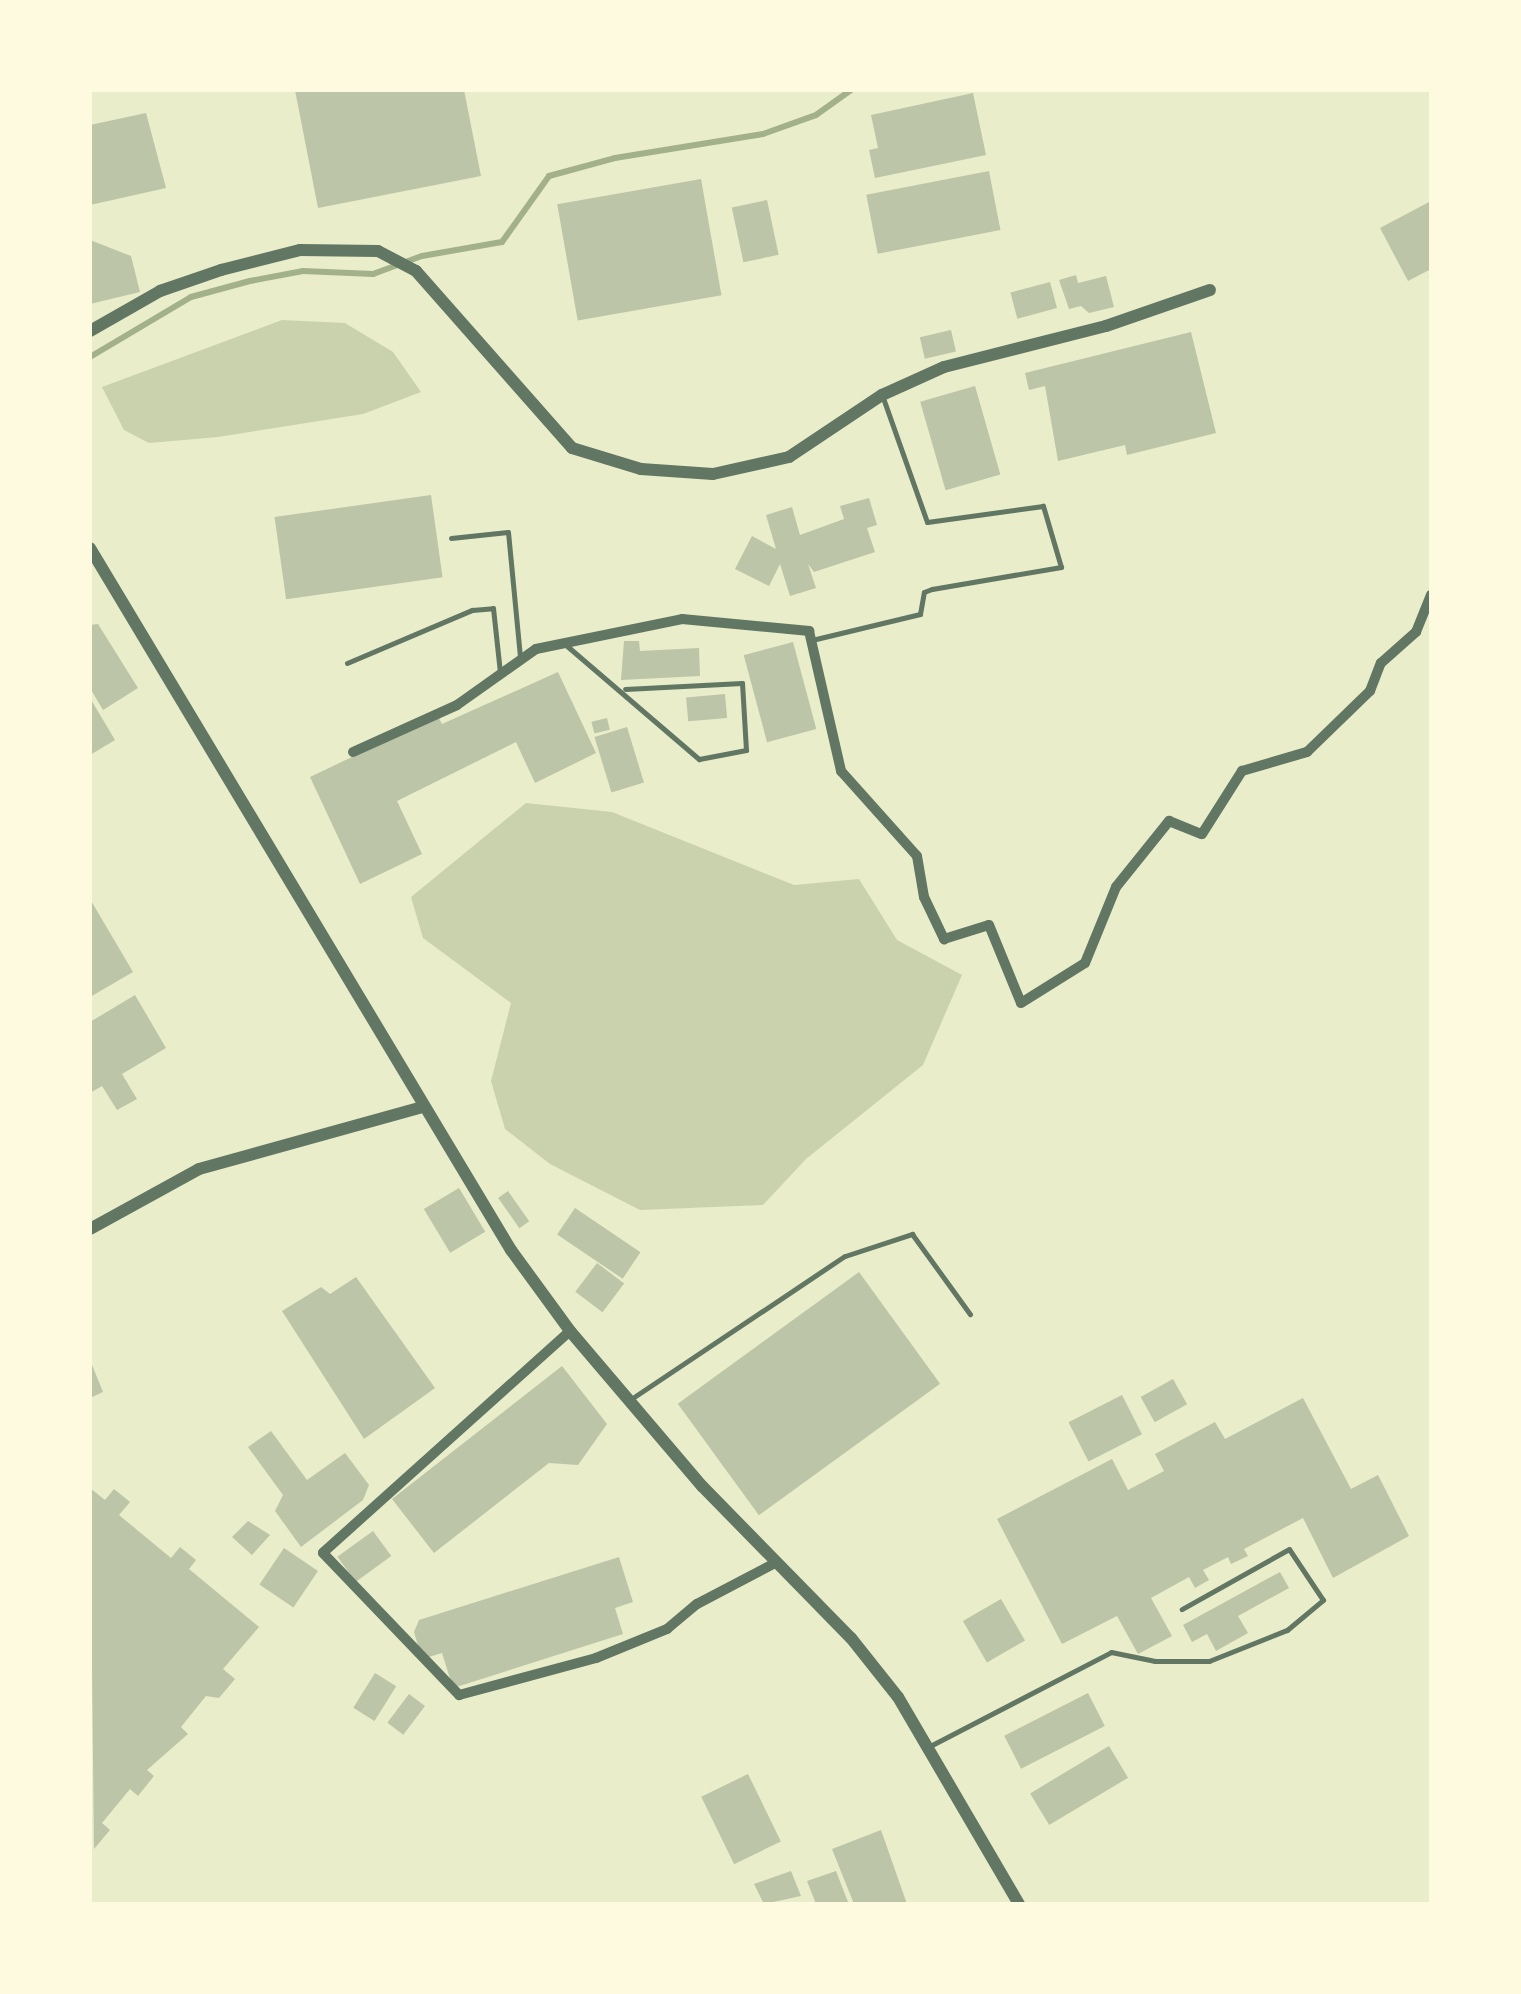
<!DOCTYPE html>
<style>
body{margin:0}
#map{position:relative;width:1521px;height:1994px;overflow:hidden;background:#e9edc9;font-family:"Golos Text",sans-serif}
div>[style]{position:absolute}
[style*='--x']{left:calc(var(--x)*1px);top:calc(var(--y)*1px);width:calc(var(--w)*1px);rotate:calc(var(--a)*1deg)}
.green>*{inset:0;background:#cad2ad}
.stream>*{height:6px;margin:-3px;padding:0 3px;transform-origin:3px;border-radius:3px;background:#a3b18a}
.building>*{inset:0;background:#bcc5a7;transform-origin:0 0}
.service>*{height:5px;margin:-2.5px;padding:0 2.5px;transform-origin:2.5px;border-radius:2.5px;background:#617663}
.minor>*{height:10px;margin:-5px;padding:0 5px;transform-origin:5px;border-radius:5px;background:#617663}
.tertiary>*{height:12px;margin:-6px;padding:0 6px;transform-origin:6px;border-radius:6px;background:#617663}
span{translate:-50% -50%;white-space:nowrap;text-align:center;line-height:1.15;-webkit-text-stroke:8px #fefae0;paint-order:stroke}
.frame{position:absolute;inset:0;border:92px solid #fefae0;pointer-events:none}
</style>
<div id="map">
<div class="green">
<div style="clip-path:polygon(282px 320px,345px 323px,393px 352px,421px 392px,363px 414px,218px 437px,149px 443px,124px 430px,102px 387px)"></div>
<div style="clip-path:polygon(526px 803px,612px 812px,794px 885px,859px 879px,897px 940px,962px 975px,923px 1065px,806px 1159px,763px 1205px,640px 1210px,550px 1164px,505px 1129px,491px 1081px,511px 1003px,423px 938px,411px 897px)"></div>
</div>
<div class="stream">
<div style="--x:90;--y:357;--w:117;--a:-30.7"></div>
<div style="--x:191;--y:297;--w:61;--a:-15.2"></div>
<div style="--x:250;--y:281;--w:54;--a:-10.7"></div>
<div style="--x:303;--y:271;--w:70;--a:2.5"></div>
<div style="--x:373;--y:274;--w:52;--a:-20.2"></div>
<div style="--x:422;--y:256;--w:81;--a:-9.9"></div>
<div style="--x:502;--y:242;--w:81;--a:-54.5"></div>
<div style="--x:549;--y:176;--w:68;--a:-15.3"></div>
<div style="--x:615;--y:158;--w:150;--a:-9.2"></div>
<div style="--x:763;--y:134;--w:56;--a:-19.7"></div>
<div style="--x:816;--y:115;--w:43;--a:-35.5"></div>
</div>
<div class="building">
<div style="clip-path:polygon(295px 90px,464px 90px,481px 176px,318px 208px)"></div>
<div style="clip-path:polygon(973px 93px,986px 155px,875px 178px,869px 150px,878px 148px,871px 115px)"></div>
<div style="clip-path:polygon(146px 113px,166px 188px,90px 205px,90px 125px)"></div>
<div style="left:989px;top:171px;width:60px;height:125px;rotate:79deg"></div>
<div style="left:701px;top:179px;width:118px;height:146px;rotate:80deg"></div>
<div style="left:767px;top:200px;width:56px;height:36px;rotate:78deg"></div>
<div style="clip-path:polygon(1431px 201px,1431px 269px,1408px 281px,1380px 228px)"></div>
<div style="clip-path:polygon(90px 240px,131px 256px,140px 292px,90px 304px)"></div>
<div style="clip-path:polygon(1076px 275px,1078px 283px,1106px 276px,1114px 307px,1089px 313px,1081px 306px,1069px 309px,1059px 280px)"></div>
<div style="left:1050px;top:282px;width:27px;height:41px;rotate:75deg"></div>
<div style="left:951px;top:330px;width:22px;height:32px;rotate:77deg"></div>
<div style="clip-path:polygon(1191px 332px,1216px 433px,1127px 455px,1125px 445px,1058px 461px,1045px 386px,1029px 390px,1025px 373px)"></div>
<div style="left:975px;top:386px;width:92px;height:57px;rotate:74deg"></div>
<div style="left:431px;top:495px;width:83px;height:158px;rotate:82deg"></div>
<div style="clip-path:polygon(869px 498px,877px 525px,867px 528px,875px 552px,814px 572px,808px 564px,816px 588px,790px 596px,780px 564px,769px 586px,735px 569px,752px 536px,776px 549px,766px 515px,792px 507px,800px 535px,844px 519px,840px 506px)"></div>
<div style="clip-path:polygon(98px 624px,138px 688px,103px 710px,90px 688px,90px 625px)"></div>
<div style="clip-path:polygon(624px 641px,639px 641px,640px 651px,699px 648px,700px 676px,621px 680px)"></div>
<div style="left:793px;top:642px;width:90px;height:51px;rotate:75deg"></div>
<div style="clip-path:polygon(558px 672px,596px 753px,535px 783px,516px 742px,397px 801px,422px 854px,360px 884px,310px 777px,438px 716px,442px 724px)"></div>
<div style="left:725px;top:694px;width:24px;height:39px;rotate:85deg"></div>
<div style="clip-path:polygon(90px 698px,115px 740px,90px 755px)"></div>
<div style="left:607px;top:718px;width:12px;height:16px;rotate:76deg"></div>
<div style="left:627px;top:727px;width:58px;height:34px;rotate:73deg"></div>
<div style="clip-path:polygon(90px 899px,133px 972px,90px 997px)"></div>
<div style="clip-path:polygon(135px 995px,166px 1048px,122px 1074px,137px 1099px,117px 1110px,102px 1086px,90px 1093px,90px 1022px)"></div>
<div style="left:459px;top:1188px;width:51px;height:41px;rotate:59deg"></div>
<div style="left:508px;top:1191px;width:37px;height:12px;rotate:55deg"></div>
<div style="left:575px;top:1208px;width:79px;height:32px;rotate:34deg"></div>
<div style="left:597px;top:1263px;width:34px;height:36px;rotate:37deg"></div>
<div style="left:859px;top:1272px;width:138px;height:224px;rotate:54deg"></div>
<div style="clip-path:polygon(356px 1277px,435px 1388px,364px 1439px,282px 1311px,321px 1287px,330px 1294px)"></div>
<div style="clip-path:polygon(90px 1360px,103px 1392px,90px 1398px)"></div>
<div style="clip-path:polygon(562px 1366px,607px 1424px,578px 1465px,549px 1463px,434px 1553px,392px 1499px)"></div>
<div style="left:1173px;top:1379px;width:29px;height:37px;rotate:61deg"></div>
<div style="left:1122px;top:1395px;width:44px;height:60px;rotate:63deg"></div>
<div style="clip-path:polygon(1303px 1398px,1351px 1489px,1378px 1475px,1409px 1536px,1333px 1578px,1303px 1518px,1244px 1549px,1248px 1556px,1231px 1564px,1228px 1557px,1203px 1570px,1209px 1580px,1195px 1588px,1189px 1577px,1151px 1598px,1172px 1636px,1138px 1654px,1117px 1616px,1062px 1644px,997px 1519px,1112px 1459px,1128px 1490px,1164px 1471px,1155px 1454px,1215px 1422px,1225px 1439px)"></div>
<div style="clip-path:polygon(271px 1431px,307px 1480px,345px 1453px,369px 1485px,363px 1500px,301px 1547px,275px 1511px,283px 1495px,248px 1447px)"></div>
<div style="clip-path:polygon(90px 1488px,105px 1500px,114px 1489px,130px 1502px,119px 1515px,171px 1558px,180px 1547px,196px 1560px,189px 1569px,259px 1627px,223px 1669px,235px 1679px,219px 1698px,206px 1696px,181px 1727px,188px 1734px,147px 1770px,154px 1776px,138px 1796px,130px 1789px,102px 1823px,110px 1830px,94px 1849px)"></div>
<div style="clip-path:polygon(248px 1521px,270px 1535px,252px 1555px,232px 1537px)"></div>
<div style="left:373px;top:1531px;width:31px;height:44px;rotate:54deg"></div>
<div style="left:284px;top:1548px;width:41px;height:44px;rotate:34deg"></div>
<div style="clip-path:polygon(619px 1557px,633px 1602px,615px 1608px,623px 1634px,453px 1688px,442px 1653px,422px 1659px,414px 1632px,419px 1620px)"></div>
<div style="clip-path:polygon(1280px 1572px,1289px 1588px,1238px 1616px,1248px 1633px,1216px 1651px,1207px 1634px,1192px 1642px,1183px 1625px)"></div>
<div style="left:1001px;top:1599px;width:48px;height:44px;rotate:60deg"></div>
<div style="left:375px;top:1673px;width:25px;height:41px;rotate:32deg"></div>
<div style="left:1088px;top:1693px;width:37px;height:94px;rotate:63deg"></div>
<div style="left:409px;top:1694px;width:20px;height:36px;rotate:37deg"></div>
<div style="left:1109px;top:1746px;width:37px;height:92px;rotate:59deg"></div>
<div style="left:748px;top:1774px;width:75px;height:52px;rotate:64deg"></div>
<div style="clip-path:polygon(881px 1830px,907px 1904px,854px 1904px,832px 1849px)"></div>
<div style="clip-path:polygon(791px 1871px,801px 1896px,764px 1904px,754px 1884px)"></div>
<div style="clip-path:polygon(836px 1871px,848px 1902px,816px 1904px,807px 1881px)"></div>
</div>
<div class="service">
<div style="--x:451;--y:538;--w:57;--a:-6"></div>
<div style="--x:508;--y:532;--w:126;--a:84.5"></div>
<div style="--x:816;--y:639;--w:107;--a:-13.5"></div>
<div style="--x:920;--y:614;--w:22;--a:-80"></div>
<div style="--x:924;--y:592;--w:9;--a:-21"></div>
<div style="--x:932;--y:589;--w:131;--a:-9.7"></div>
<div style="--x:1061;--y:567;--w:64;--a:-106.4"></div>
<div style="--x:1043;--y:506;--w:117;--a:172.1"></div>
<div style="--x:927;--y:522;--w:132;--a:-109.5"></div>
<div style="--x:567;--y:646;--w:174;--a:40.6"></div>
<div style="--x:699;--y:759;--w:48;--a:-10.8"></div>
<div style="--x:746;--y:750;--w:67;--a:-93.4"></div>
<div style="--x:742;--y:683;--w:117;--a:177.1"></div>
<div style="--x:347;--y:663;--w:136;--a:-23"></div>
<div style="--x:472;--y:610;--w:21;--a:-5"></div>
<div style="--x:493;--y:608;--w:64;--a:83.8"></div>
<div style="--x:631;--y:1399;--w:257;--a:-33.8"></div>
<div style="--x:845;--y:1256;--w:71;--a:-18.2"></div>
<div style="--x:912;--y:1234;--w:99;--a:54.1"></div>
<div style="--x:930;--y:1746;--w:204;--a:-27.4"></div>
<div style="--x:1111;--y:1652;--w:45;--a:11.6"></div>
<div style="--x:1155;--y:1661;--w:54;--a:0"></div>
<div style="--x:1209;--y:1661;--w:84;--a:-21.7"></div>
<div style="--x:1287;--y:1630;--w:47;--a:-39.8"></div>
<div style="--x:1323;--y:1600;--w:61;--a:-123.7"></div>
<div style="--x:1289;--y:1549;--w:123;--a:150.7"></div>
</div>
<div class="minor">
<div style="--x:353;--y:752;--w:114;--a:-24.3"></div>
<div style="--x:457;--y:705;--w:97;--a:-35.3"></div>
<div style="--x:536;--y:649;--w:149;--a:-11.6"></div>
<div style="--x:682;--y:619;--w:128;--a:5.4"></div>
<div style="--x:809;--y:631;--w:144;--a:77.1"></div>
<div style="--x:841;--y:771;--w:114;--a:48.2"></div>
<div style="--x:917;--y:856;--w:42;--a:80.3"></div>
<div style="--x:924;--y:897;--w:47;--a:64.5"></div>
<div style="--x:944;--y:939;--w:47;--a:-17.3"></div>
<div style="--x:989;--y:925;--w:84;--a:67.7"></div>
<div style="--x:1021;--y:1003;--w:75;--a:-32"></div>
<div style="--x:1085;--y:963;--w:82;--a:-67.8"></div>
<div style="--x:1116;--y:887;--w:85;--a:-51.2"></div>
<div style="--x:1169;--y:821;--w:35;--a:22"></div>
<div style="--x:1202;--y:834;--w:75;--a:-57.6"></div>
<div style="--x:1242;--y:771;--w:68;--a:-16.3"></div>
<div style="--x:1307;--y:752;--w:88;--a:-44.1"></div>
<div style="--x:1370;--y:691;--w:30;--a:-69"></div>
<div style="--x:1381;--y:663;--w:47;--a:-41.5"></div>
<div style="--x:1416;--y:632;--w:40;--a:-68"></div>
<div style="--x:570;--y:1331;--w:332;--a:138.1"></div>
<div style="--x:323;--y:1553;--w:197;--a:46.2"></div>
<div style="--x:459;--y:1695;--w:142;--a:-15.1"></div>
<div style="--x:596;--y:1658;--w:77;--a:-22.2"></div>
<div style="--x:667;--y:1629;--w:39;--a:-40"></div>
<div style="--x:697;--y:1604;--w:88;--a:-27.7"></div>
</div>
<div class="tertiary">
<div style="--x:90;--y:331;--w:81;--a:-29.7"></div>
<div style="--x:160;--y:291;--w:65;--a:-19"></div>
<div style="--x:221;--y:270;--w:81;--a:-14.2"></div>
<div style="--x:300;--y:250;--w:78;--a:0.7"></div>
<div style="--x:378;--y:251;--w:43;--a:27.8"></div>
<div style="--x:416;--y:271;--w:236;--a:48.6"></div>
<div style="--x:572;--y:448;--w:72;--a:16.9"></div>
<div style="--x:641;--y:469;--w:72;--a:4"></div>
<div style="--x:713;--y:474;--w:78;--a:-12.6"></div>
<div style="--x:789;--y:457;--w:112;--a:-33.7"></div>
<div style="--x:882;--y:395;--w:68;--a:-24.3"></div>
<div style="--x:944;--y:367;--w:167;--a:-14.2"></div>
<div style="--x:1106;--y:326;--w:110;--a:-19.1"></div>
<div style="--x:90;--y:548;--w:819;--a:59.05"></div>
<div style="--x:511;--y:1250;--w:100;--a:53.9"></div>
<div style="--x:570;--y:1331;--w:204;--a:49.6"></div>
<div style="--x:702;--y:1486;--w:213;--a:45.6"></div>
<div style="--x:851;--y:1638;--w:75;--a:51.5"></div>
<div style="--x:898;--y:1697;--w:240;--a:59.7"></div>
<div style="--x:90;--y:1229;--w:124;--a:-28.8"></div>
<div style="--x:199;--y:1169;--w:232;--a:-15.5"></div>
</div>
<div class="frame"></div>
</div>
